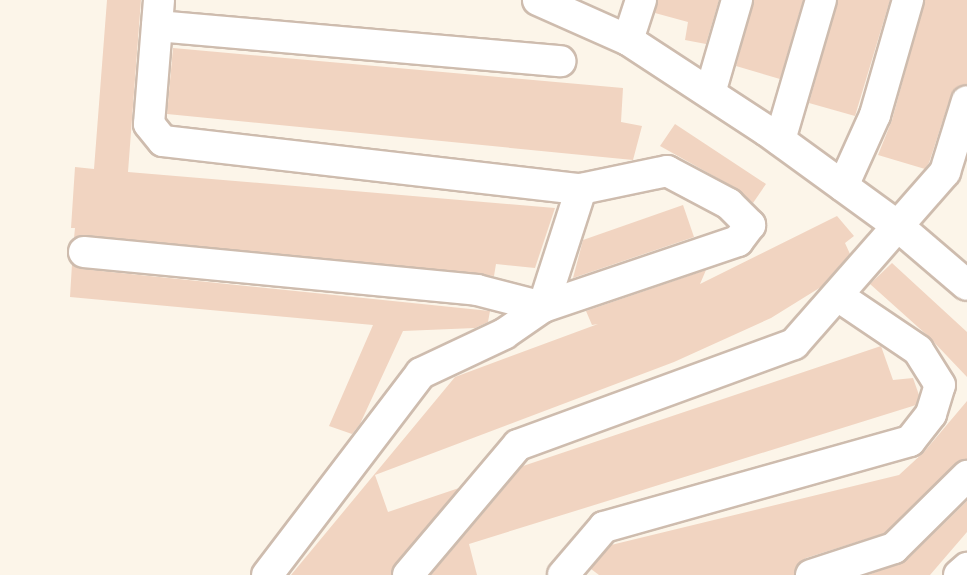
<!DOCTYPE html>
<style>
body{margin:0}
#map{position:relative;width:967px;height:575px;overflow:hidden;background:#fcf5e9;font-family:"Fira Sans",sans-serif}
div>[style]{position:absolute}
[style*='--x']{left:calc(var(--x)*1px);top:calc(var(--y)*1px);width:calc(var(--w)*1px);rotate:calc(var(--a)*1deg)}
.building>*{inset:0;background:#f1d4c1}
.roads{filter:drop-shadow(2px 0 #cebcae) drop-shadow(-2px 0 #cebcae) drop-shadow(0 2px #cebcae) drop-shadow(0 -2px #cebcae)}
.minor>*{height:30px;margin:-15px;padding:0 15px;transform-origin:15px;border-radius:15px;background:#fff}
span{translate:-50% -50%;white-space:nowrap;text-align:center;line-height:1.15;-webkit-text-stroke:5px #fff9f0;paint-order:stroke}
</style>
<div id="map">
<div class="building">
<div style="clip-path:polygon(107px 0,141px 0,128px 172px,555px 208px,535px 268px,496px 264px,494px 276px,86px 235px,74px 238px,75px 228px,71px 228px,75px 167px,94px 169px)"></div>
<div style="clip-path:polygon(658px 0,719px 0,706px 44px,685px 40px,688px 22px,655px 13px)"></div>
<div style="clip-path:polygon(754px 0,803px 0,780px 79px,736px 66px)"></div>
<div style="clip-path:polygon(838px 0,890px 0,855px 116px,809px 103px)"></div>
<div style="clip-path:polygon(925px 0,967px 0,967px 84px,956px 88px,951px 95px,929px 163px,925px 169px,878px 155px,892px 120px)"></div>
<div style="clip-path:polygon(173px 48px,623px 88px,621px 122px,642px 126px,633px 160px,167px 114px)"></div>
<div style="clip-path:polygon(675px 124px,766px 184px,753px 203px,737px 189px,660px 146px)"></div>
<div style="clip-path:polygon(683px 205px,694px 237px,573px 278px,583px 240px)"></div>
<div style="clip-path:polygon(837px 216px,854px 236px,845px 243px,850px 254px,821px 287px,771px 318px,674px 362px,375px 475px,388px 512px,459px 488px,395px 564px,391px 575px,291px 575px,455px 377px,598px 324px,592px 325px,586px 311px,706px 270px,700px 284px)"></div>
<div style="clip-path:polygon(892px 263px,967px 332px,967px 377px,928px 336px,870px 284px)"></div>
<div style="clip-path:polygon(72px 264px,82px 269px,490px 311px,488px 322px,475px 328px,403px 331px,360px 424px,352px 434px,329px 426px,373px 325px,70px 297px)"></div>
<div style="clip-path:polygon(881px 346px,893px 380px,913px 378px,919px 395px,916px 405px,469px 544px,477px 575px,431px 575px,523px 466px)"></div>
<div style="clip-path:polygon(967px 401px,967px 459px,955px 464px,885px 533px,806px 558px,798px 564px,794px 575px,599px 575px,591px 569px,611px 545px,899px 475px,924px 452px)"></div>
<div style="clip-path:polygon(967px 501px,967px 532px,930px 575px,868px 575px,906px 561px)"></div>
</div>
<div class="roads">
<div class="minor">
<div style="--x:159;--y:0;--w:124;--a:94.6"></div>
<div style="--x:149;--y:124;--w:22;--a:51"></div>
<div style="--x:163;--y:141;--w:421;--a:6.6"></div>
<div style="--x:581;--y:189;--w:88;--a:-11.8"></div>
<div style="--x:667;--y:171;--w:70;--a:28"></div>
<div style="--x:729;--y:204;--w:30;--a:45"></div>
<div style="--x:750;--y:225;--w:20;--a:127"></div>
<div style="--x:738;--y:241;--w:206;--a:161.3"></div>
<div style="--x:543;--y:307;--w:47;--a:145.3"></div>
<div style="--x:504;--y:334;--w:92;--a:154.8"></div>
<div style="--x:421;--y:373;--w:254;--a:127.3"></div>
<div style="--x:538;--y:0;--w:98;--a:24"></div>
<div style="--x:628;--y:40;--w:166;--a:33.2"></div>
<div style="--x:767;--y:131;--w:163;--a:36"></div>
<div style="--x:899;--y:227;--w:89;--a:40.5"></div>
<div style="--x:157;--y:26;--w:405;--a:5"></div>
<div style="--x:628;--y:40;--w:42;--a:-72"></div>
<div style="--x:710;--y:93;--w:97;--a:-73.8"></div>
<div style="--x:780;--y:140;--w:146;--a:-73.7"></div>
<div style="--x:843;--y:186;--w:78;--a:-65.7"></div>
<div style="--x:875;--y:115;--w:120;--a:-74"></div>
<div style="--x:84;--y:252;--w:395;--a:5.5"></div>
<div style="--x:477;--y:290;--w:68;--a:14.4"></div>
<div style="--x:543;--y:307;--w:124;--a:-72.1"></div>
<div style="--x:408;--y:575;--w:170;--a:-49.8"></div>
<div style="--x:518;--y:445;--w:294;--a:-20.1"></div>
<div style="--x:794;--y:344;--w:229;--a:-48.7"></div>
<div style="--x:945;--y:172;--w:74;--a:-72.8"></div>
<div style="--x:563;--y:575;--w:63;--a:-49.5"></div>
<div style="--x:604;--y:527;--w:318;--a:-15.7"></div>
<div style="--x:910;--y:441;--w:34;--a:-52"></div>
<div style="--x:931;--y:414;--w:30;--a:-73"></div>
<div style="--x:940;--y:385;--w:41;--a:-122.2"></div>
<div style="--x:918;--y:350;--w:97;--a:-146"></div>
<div style="--x:811;--y:575;--w:87;--a:-18"></div>
<div style="--x:894;--y:548;--w:103;--a:-44.6"></div>
<div style="--x:959;--y:575;--w:11;--a:-41"></div>
</div>
</div>
</div>
